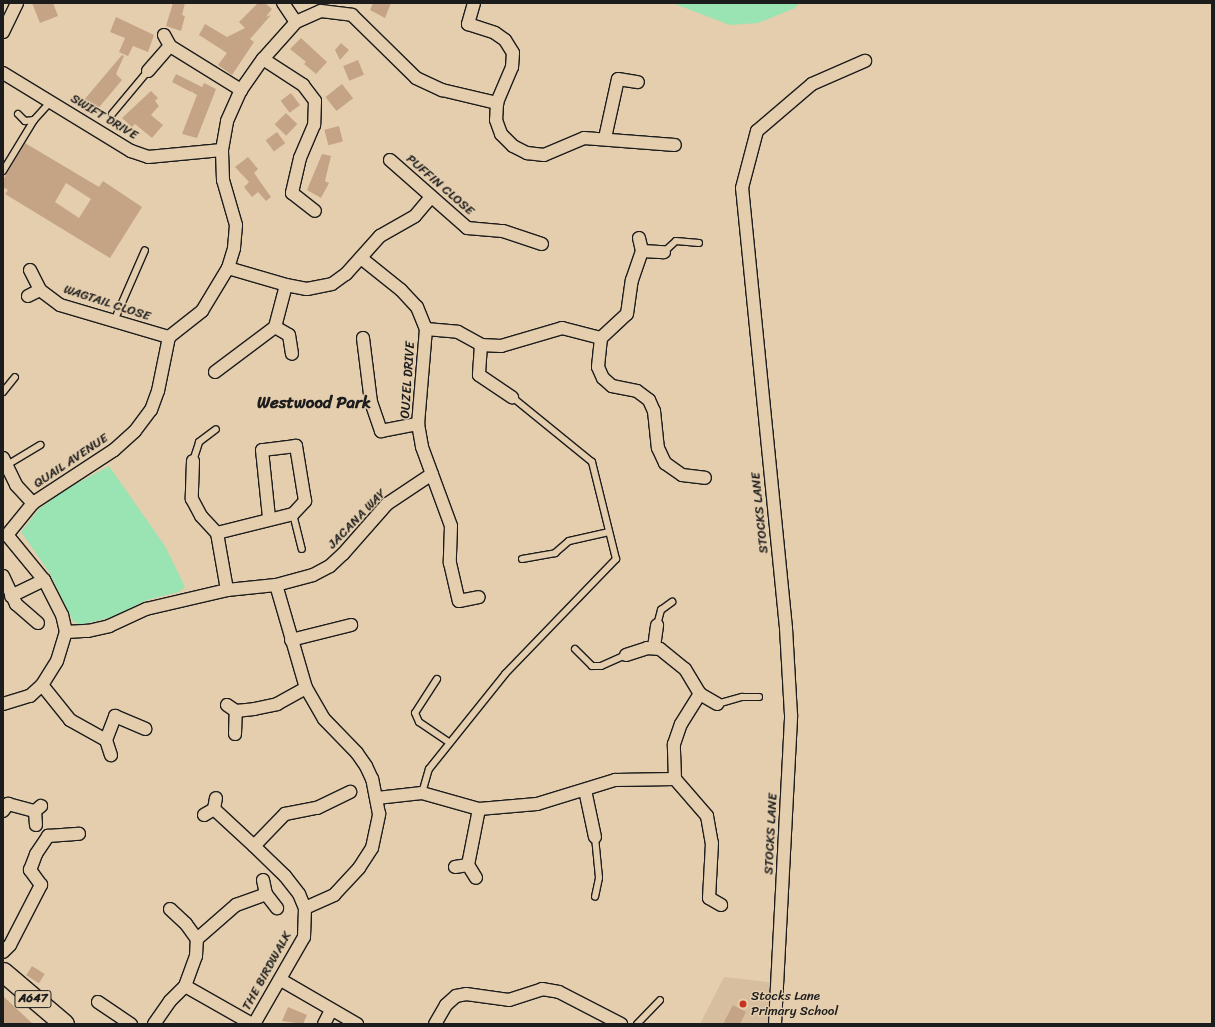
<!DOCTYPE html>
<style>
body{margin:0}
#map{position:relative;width:1215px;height:1027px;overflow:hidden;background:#e4ceae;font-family:Sriracha,sans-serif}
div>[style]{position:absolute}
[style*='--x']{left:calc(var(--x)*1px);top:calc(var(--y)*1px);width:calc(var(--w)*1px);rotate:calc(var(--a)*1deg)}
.built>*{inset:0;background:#d7be9f}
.green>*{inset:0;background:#9ae3b2}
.building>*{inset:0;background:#c5a486;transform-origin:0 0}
.roads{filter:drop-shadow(1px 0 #1c1c1c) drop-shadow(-1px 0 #1c1c1c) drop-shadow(0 1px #1c1c1c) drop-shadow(0 -1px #1c1c1c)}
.service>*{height:6px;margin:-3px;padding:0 3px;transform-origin:3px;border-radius:3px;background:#e4ceae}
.minor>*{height:12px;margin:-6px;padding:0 6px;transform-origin:6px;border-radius:6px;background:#e4ceae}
.primary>*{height:19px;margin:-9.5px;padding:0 9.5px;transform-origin:9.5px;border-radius:9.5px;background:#e4ceae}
.dots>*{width:11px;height:11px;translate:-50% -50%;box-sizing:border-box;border:2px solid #e4ceae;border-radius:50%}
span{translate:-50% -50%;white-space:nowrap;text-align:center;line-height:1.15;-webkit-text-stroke:3px #e4ceae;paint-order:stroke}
.shield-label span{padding:1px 3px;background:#e4ceae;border:1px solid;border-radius:3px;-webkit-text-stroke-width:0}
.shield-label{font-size:12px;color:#1c1c1c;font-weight:700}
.street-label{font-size:13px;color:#1c1c1c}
.poi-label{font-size:13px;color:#1c1c1c}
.left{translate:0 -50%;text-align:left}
.district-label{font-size:17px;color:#1c1c1c;font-weight:700}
.frame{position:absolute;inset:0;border:4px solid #1c1c1c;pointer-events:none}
</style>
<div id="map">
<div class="built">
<div style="clip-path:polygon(724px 977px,776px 983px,773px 1024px,700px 1024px)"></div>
</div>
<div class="green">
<div style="clip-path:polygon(672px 3px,799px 3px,795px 8px,758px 23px,730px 25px)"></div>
<div style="clip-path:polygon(109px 466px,165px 546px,185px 587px,179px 592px,147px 600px,112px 617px,80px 625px,73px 621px,49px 572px,21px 532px,39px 509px,63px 491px)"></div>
</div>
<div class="building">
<div style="clip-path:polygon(32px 3px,53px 3px,58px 16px,40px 23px)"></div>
<div style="clip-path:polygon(173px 3px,185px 3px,182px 15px,185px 16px,181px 31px,166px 26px)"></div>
<div style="clip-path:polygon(258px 3px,265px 3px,272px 9px,266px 17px,271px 15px,250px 39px,254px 42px,232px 75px,218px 65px,227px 53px,199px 35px,205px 24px,227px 37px,245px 28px,239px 22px)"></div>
<div style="clip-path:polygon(373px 3px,391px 3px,385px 18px,370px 10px)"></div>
<div style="clip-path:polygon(116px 17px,154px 35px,148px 52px,133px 46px,128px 56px,119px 52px,125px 38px,110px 32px)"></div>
<div style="clip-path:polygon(301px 38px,327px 62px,316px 74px,304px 64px,306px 62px,290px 49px)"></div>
<div style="clip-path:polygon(341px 43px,349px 50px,340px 60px,335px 50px)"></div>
<div style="clip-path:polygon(122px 55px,124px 56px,116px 74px,122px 80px,96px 111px,84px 100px)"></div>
<div style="left:358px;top:60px;width:16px;height:16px;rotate:68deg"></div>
<div style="clip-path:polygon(176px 74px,202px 87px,204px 83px,216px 89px,197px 138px,182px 134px,197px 95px,192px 92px,193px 90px,191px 92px,172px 82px)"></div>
<div style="left:342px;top:84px;width:18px;height:21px;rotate:52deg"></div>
<div style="clip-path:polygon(151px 91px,158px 98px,155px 101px,159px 106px,151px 115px,163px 125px,152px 138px,135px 124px,132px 127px,122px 118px)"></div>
<div style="left:291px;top:93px;width:15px;height:13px;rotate:53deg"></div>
<div style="left:286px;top:113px;width:16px;height:16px;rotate:45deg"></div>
<div style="left:339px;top:126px;width:16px;height:15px;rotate:76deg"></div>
<div style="left:277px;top:132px;width:14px;height:14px;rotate:54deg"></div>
<div style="clip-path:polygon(evenodd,25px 143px,99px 187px,103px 181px,142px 207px,110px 258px,5px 194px,8px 190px,3px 187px,3px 180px,25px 143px,66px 183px,91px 199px,79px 218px,55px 202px,66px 183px)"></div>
<div style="clip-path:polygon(322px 154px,331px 156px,325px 181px,329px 183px,321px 198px,307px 190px)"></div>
<div style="clip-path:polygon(248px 157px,258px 169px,254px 173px,271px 197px,266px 201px,258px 192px,252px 197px,244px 187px,249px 182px,235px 167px)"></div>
<div style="left:32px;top:966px;width:15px;height:11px;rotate:32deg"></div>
<div style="clip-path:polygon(3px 996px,33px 1024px,3px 1024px)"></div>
<div style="clip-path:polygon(733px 1005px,746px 1012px,740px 1024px,723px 1024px)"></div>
<div style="clip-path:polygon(288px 1007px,307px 1015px,303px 1024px,282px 1021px)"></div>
</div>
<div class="roads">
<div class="service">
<div style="--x:18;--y:114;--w:10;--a:45"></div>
<div style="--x:25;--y:121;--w:9;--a:-6"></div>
<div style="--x:34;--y:120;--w:24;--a:-48"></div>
<div style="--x:112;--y:114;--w:56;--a:-50.1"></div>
<div style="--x:3;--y:171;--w:60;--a:-58.7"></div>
<div style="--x:664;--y:252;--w:16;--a:-43"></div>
<div style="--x:676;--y:241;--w:23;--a:5"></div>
<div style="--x:114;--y:321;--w:77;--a:-66.4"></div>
<div style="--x:3;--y:392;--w:19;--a:-51"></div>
<div style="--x:193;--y:461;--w:20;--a:-72"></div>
<div style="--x:199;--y:442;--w:21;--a:-37"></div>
<div style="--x:7;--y:465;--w:39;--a:-31"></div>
<div style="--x:293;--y:514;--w:36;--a:76"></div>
<div style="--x:522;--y:559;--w:34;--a:-10"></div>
<div style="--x:555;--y:553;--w:18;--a:-41"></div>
<div style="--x:569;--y:541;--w:41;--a:-12.7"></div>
<div style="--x:657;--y:625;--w:16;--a:-75"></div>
<div style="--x:661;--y:610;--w:14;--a:-36"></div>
<div style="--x:575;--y:649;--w:24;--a:45"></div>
<div style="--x:592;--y:666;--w:9;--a:0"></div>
<div style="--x:601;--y:666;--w:27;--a:-24"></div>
<div style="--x:437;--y:679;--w:40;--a:122.9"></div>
<div style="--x:415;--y:713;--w:10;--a:66"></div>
<div style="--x:419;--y:722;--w:37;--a:34"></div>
<div style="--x:717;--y:704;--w:26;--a:-16"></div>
<div style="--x:742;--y:697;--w:17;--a:0"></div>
<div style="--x:422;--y:793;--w:25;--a:-74"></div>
<div style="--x:429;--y:769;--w:122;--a:-51.3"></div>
<div style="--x:505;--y:674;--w:160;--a:-46"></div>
<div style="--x:616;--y:559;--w:100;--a:-103.9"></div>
<div style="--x:592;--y:462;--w:103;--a:-140.9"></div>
<div style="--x:595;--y:837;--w:41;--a:84.4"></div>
<div style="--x:599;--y:878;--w:19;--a:102"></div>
<div style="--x:637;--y:1024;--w:33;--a:-46"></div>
</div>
<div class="minor">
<div style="--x:283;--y:3;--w:23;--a:56"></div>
<div style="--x:474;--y:3;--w:22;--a:106"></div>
<div style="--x:468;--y:24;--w:28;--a:18"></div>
<div style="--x:495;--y:33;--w:12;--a:35"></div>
<div style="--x:505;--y:40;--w:15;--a:58"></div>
<div style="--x:513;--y:53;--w:14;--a:94"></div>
<div style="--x:512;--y:67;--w:39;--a:113"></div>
<div style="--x:497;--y:103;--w:17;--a:93"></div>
<div style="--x:496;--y:120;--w:15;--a:70"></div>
<div style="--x:501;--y:134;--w:17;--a:45"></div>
<div style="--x:513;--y:146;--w:16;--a:27"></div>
<div style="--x:527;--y:153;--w:17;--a:7"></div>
<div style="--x:544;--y:155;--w:43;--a:-23"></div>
<div style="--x:584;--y:138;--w:91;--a:4.4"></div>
<div style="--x:352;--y:15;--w:90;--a:44.5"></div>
<div style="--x:416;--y:78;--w:29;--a:25"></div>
<div style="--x:442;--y:90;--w:57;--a:13.3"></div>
<div style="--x:3;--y:32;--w:32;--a:-64"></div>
<div style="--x:164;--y:35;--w:13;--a:61"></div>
<div style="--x:263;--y:59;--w:48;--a:33"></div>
<div style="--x:303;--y:85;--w:20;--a:53"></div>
<div style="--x:315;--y:101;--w:24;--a:92"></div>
<div style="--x:314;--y:125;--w:36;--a:113"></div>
<div style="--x:300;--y:158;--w:36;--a:103"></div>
<div style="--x:292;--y:193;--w:29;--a:38"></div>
<div style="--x:148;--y:71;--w:33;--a:-49"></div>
<div style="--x:170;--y:46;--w:84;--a:31.8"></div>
<div style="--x:3;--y:73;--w:150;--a:31.4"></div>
<div style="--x:131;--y:151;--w:18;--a:19"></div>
<div style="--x:148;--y:157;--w:74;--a:-5.4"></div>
<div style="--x:605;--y:138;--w:60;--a:-77.6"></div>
<div style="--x:618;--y:79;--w:20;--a:9"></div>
<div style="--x:390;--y:160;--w:103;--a:41.4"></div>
<div style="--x:467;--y:228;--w:36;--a:5"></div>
<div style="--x:503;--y:231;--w:41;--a:18.4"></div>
<div style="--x:639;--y:238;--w:13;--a:77"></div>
<div style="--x:361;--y:258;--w:51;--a:38.7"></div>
<div style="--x:401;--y:290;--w:23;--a:47"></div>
<div style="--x:417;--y:307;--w:24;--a:68"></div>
<div style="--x:426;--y:329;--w:95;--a:94.8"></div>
<div style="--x:418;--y:424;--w:23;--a:80"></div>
<div style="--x:422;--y:447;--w:84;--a:69.8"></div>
<div style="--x:451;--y:526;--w:37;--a:92"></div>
<div style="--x:450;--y:563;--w:39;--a:77"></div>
<div style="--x:459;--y:601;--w:20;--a:-11"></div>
<div style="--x:228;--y:268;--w:60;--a:16.3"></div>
<div style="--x:286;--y:285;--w:21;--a:11"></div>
<div style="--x:307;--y:289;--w:25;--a:-11"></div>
<div style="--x:332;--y:284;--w:17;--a:-36"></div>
<div style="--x:346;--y:274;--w:51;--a:-48.2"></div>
<div style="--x:380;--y:236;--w:40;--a:-29.7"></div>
<div style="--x:415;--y:216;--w:25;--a:-50"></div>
<div style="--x:30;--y:270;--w:22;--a:63"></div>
<div style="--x:40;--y:290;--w:25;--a:37"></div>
<div style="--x:60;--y:305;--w:114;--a:16.4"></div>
<div style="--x:28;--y:296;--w:13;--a:-27"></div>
<div style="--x:275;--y:327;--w:16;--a:30"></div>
<div style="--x:289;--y:335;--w:19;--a:81"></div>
<div style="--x:426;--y:329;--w:32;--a:5"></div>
<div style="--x:458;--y:332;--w:26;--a:29"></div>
<div style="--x:481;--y:345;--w:20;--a:3"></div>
<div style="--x:501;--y:346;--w:64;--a:-16.4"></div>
<div style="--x:562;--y:328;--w:40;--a:14.4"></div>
<div style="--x:601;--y:338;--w:35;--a:-43"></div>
<div style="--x:627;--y:314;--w:34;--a:-82"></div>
<div style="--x:632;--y:280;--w:31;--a:-71"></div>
<div style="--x:642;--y:251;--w:22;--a:3"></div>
<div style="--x:363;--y:338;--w:64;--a:82.9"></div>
<div style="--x:371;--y:402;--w:31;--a:71"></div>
<div style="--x:381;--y:431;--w:38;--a:-11"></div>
<div style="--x:601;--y:338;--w:29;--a:96"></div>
<div style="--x:598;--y:367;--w:12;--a:66"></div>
<div style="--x:603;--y:378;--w:12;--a:42"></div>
<div style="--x:612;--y:386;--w:25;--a:11"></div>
<div style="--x:637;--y:391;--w:15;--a:37"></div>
<div style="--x:649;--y:400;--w:12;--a:66"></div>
<div style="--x:654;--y:411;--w:37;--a:84"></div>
<div style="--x:658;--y:448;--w:17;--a:65"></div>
<div style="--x:665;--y:463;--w:21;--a:35"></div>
<div style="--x:682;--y:475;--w:23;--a:7"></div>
<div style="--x:481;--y:345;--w:30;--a:94"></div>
<div style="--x:479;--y:375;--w:40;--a:34"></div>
<div style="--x:215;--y:372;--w:75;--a:-36.9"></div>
<div style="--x:275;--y:327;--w:43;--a:-75.3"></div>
<div style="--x:3;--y:458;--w:30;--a:64"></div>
<div style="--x:16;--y:485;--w:25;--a:47"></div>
<div style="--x:193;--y:461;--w:38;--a:92"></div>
<div style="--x:192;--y:499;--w:19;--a:62"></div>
<div style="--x:201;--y:516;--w:23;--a:47"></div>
<div style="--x:217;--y:533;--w:58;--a:80"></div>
<div style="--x:217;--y:533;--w:78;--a:-14"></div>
<div style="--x:293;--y:514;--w:18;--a:-47"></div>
<div style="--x:305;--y:501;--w:56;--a:-99.3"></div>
<div style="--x:296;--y:446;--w:34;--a:173"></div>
<div style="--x:262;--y:450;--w:68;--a:84.1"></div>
<div style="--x:7;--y:535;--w:41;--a:-50.9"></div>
<div style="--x:33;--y:503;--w:97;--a:-33.2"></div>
<div style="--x:114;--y:450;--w:28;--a:-42"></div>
<div style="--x:135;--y:431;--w:26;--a:-53"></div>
<div style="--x:151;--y:410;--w:20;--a:-70"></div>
<div style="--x:158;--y:391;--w:55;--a:-78.5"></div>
<div style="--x:169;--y:337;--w:42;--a:-38.2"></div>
<div style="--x:202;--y:311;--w:50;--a:-58.8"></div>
<div style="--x:228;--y:268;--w:21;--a:-73"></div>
<div style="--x:234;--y:248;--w:23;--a:-85"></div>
<div style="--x:236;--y:225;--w:47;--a:-106.1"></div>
<div style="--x:223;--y:180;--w:30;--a:-92"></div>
<div style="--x:222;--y:150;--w:29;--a:-80"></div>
<div style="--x:227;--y:121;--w:34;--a:-66"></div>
<div style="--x:241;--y:90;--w:38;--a:-55"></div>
<div style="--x:263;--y:59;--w:50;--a:-48.3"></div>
<div style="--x:296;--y:22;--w:27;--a:-24"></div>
<div style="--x:321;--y:11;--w:31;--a:7"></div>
<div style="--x:3;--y:576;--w:31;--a:65"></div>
<div style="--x:16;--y:604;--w:29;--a:41"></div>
<div style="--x:11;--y:596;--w:37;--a:-26"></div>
<div style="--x:66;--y:632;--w:22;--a:-3"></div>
<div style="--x:88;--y:631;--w:22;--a:-13"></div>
<div style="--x:109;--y:626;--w:41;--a:-24.7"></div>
<div style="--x:146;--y:609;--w:83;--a:-13.2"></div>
<div style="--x:227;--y:590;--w:49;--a:-5.8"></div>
<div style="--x:276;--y:585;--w:38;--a:-15"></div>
<div style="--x:313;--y:575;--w:19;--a:-28"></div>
<div style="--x:330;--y:566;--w:18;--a:-43"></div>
<div style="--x:343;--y:554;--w:67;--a:-48.7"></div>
<div style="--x:387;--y:504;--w:54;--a:-33.7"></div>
<div style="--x:291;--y:640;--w:62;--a:-14"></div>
<div style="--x:654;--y:647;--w:22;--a:-82"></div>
<div style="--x:626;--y:655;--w:22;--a:-18"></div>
<div style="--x:647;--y:648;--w:13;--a:4"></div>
<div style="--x:660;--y:649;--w:32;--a:39"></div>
<div style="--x:685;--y:669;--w:29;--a:59"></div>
<div style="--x:700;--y:694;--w:20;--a:30"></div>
<div style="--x:42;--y:685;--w:45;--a:51.3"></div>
<div style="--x:70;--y:720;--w:41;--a:29.1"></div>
<div style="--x:106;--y:740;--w:26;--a:-69"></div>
<div style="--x:115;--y:716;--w:33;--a:23"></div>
<div style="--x:3;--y:704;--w:28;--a:-17"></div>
<div style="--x:30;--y:696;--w:16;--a:-43"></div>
<div style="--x:42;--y:685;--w:28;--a:-58"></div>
<div style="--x:57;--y:661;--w:30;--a:-73"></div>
<div style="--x:66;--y:632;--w:17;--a:-103"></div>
<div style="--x:62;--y:615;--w:39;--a:-117"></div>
<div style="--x:44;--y:580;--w:58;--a:-129.4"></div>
<div style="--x:227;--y:705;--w:11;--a:34"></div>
<div style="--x:236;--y:711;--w:18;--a:-6"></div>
<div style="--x:254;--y:709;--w:24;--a:-12"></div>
<div style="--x:277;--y:704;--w:33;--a:-29"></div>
<div style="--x:235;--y:734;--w:23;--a:-88"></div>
<div style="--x:106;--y:740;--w:16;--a:72"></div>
<div style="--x:675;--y:779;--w:35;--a:-92"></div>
<div style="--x:674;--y:744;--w:21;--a:-71"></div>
<div style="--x:681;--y:724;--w:36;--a:-58"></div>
<div style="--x:585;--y:790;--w:48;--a:78"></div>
<div style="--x:377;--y:798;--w:45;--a:-6.3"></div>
<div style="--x:422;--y:793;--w:59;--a:15.7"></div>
<div style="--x:479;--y:809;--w:58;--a:-4.9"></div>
<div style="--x:537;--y:804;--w:82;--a:-17.1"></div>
<div style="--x:615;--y:780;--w:60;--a:-1"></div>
<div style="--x:675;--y:779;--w:49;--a:49.1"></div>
<div style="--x:707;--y:816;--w:27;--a:80"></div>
<div style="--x:712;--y:843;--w:55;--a:93.1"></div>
<div style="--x:709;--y:898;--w:14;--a:30"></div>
<div style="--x:214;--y:809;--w:54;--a:42.8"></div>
<div style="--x:254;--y:846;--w:45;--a:-45.9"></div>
<div style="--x:285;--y:814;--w:33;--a:-11"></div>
<div style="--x:317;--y:808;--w:37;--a:-26"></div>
<div style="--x:3;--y:811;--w:9;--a:-54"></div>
<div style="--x:8;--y:804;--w:28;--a:15"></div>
<div style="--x:35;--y:811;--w:8;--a:-40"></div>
<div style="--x:35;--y:811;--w:14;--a:86"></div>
<div style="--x:204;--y:815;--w:12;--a:-31"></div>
<div style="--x:214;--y:809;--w:11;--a:-80"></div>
<div style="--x:254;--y:846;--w:43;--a:44.1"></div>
<div style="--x:285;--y:876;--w:23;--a:52"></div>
<div style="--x:299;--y:894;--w:15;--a:67"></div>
<div style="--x:305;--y:908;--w:32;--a:-24"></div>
<div style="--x:334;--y:895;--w:37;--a:-47"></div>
<div style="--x:359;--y:868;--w:24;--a:-57"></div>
<div style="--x:372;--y:848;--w:35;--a:-78"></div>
<div style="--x:379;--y:814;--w:36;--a:-101"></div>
<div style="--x:372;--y:779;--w:14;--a:-115"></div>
<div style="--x:366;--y:766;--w:16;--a:-125"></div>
<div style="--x:357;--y:753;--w:47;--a:-134.1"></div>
<div style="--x:324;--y:719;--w:36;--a:-120"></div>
<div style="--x:306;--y:688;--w:107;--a:-106.2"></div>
<div style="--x:468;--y:865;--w:57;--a:-78.9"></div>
<div style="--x:455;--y:867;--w:13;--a:-9"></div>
<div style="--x:468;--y:865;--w:15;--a:58"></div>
<div style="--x:263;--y:880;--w:14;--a:78"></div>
<div style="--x:266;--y:894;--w:18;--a:52"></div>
<div style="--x:170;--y:909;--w:22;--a:43"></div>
<div style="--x:186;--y:924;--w:19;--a:54"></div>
<div style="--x:3;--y:952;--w:10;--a:-45"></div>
<div style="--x:10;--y:945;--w:68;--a:-62.7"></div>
<div style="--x:41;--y:885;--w:19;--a:-126"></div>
<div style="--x:30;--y:870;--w:17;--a:-69"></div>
<div style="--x:36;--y:854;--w:22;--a:-56"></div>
<div style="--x:48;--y:836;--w:31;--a:-4"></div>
<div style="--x:281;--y:980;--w:88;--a:30.1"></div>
<div style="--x:98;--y:1002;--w:40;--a:34"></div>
<div style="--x:154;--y:1024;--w:28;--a:-55"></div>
<div style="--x:170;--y:1001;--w:21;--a:-45"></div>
<div style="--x:252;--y:1024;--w:77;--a:-150.4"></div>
<div style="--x:185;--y:986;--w:32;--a:-70"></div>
<div style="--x:196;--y:956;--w:17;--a:-87"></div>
<div style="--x:197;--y:939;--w:52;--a:-41.1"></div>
<div style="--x:236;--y:905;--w:32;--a:-20"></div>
<div style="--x:254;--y:1024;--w:100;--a:-60.1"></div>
<div style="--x:304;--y:937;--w:29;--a:-88"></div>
<div style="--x:324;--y:1024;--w:16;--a:-63"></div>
<div style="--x:435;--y:1024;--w:22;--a:-60"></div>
<div style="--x:446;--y:1005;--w:13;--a:-42"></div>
<div style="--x:456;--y:996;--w:10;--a:-11"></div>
<div style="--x:466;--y:994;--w:43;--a:7.9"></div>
<div style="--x:509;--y:1000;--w:35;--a:-18"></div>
<div style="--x:542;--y:989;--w:17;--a:10"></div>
<div style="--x:559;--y:992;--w:70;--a:27.3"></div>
<div style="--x:775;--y:1024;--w:309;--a:-87"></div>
<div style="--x:791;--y:715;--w:87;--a:-93.3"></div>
<div style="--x:786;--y:628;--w:442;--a:-95.7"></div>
<div style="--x:742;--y:188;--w:59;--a:-75.3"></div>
<div style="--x:757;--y:131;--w:72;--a:-40.5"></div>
<div style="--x:812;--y:84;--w:58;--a:-23.5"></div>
</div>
<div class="primary">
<div style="--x:3;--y:972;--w:80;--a:40.4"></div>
</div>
</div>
<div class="dots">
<div style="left:743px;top:1004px;background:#c8321e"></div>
</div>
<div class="shield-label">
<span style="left:33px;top:999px">A647</span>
</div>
<div class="street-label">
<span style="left:104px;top:117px;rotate:31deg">SWIFT DRIVE</span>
<span style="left:440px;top:185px;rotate:41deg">PUFFIN CLOSE</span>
<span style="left:107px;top:303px;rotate:18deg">WAGTAIL CLOSE</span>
<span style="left:408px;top:380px;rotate:-86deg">OUZEL DRIVE</span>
<span style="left:71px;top:461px;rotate:-34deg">QUAIL AVENUE</span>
<span style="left:760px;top:513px;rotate:-96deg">STOCKS LANE</span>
<span style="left:357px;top:519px;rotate:-46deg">JACANA WAY</span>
<span style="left:771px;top:834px;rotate:-87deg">STOCKS LANE</span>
<span style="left:267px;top:971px;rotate:-61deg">THE BIRDWALK</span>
</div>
<div class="poi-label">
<span class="left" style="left:751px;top:1004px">Stocks Lane<br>Primary School</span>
</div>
<div class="district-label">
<span style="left:314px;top:403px">Westwood Park</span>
</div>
<div class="frame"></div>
</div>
